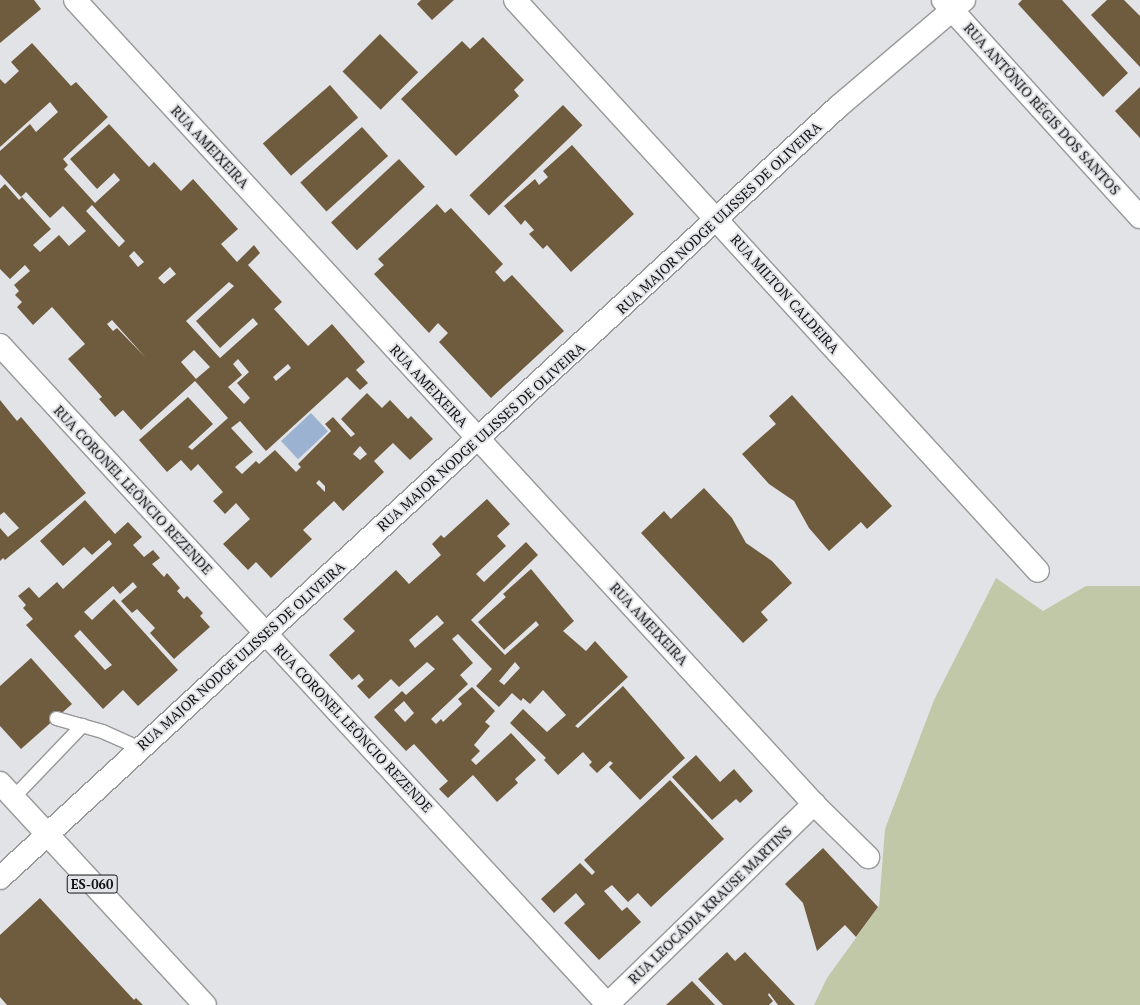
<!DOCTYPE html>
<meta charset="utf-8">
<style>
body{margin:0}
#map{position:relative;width:1140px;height:1005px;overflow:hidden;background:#e2e3e6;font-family:"PT Serif",serif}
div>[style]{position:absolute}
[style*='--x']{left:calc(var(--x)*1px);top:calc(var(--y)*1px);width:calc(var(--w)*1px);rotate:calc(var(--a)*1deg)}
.green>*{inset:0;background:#c0c8a7}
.water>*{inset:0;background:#9bb3d0;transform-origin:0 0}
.building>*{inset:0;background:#6f5b3e;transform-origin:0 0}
.roads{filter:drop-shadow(1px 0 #98989b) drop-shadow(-1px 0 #98989b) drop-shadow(0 1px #98989b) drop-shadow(0 -1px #98989b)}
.service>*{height:13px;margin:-6.5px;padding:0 6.5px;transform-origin:6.5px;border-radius:6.5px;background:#fff}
.minor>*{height:22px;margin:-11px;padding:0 11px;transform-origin:11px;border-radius:11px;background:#fff}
.secondary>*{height:22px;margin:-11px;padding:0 11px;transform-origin:11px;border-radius:11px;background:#fff}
.primary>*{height:22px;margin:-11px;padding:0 11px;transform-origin:11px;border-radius:11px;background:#fff}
span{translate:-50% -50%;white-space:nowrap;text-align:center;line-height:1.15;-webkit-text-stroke:4px #e2e3e6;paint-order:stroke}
.shield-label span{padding:1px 3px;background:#e2e3e6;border:1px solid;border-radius:3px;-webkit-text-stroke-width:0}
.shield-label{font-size:13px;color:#111112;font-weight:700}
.street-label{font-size:14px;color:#111112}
</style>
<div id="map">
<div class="green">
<div style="clip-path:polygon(996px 578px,1043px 611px,1086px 586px,1140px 586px,1140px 1005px,814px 1005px,827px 978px,879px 906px,885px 829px,934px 700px)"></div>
</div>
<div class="water">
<div style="left:311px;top:413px;width:25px;height:41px;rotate:47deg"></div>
</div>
<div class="building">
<div style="clip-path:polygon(0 0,34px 0,41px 9px,0 43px)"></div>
<div style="clip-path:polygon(421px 0,454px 0,432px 20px,417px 4px)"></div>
<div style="clip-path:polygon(1022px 0,1062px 0,1128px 73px,1103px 97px,1018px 4px)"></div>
<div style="clip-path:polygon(1107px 0,1124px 0,1140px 16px,1140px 67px,1091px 15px)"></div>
<div style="left:380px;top:34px;width:54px;height:53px;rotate:45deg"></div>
<div style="clip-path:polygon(483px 37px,524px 80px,514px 90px,519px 96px,456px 156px,401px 99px,462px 41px,470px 49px)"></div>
<div style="clip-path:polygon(evenodd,32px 43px,71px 86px,76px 82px,108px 117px,63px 159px,68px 165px,64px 169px,95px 203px,120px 180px,114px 173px,97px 189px,70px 159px,109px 124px,149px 167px,154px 162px,181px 191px,193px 179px,238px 229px,221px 244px,237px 262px,254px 245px,260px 253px,248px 265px,282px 302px,274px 309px,308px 346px,332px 324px,365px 362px,356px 370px,368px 383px,360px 390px,347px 377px,266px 451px,240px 421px,231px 428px,253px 452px,235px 467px,242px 474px,256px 461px,259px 464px,275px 450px,296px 472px,301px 467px,298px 464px,331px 431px,325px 424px,333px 417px,351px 437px,355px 434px,341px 419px,367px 393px,382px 408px,390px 400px,408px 419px,411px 416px,433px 439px,410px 460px,393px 443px,374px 461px,384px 472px,343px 511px,334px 501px,303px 530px,312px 539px,271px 578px,256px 562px,248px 570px,223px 544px,250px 519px,236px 503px,225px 514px,213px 501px,223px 492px,198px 464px,191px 471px,181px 460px,167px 472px,139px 440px,188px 397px,213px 424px,188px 447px,192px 450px,228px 418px,195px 381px,141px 430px,123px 410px,115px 417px,99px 399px,102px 397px,68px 359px,85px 344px,52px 307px,33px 325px,17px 307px,22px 302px,15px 295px,19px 291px,14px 285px,30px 271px,25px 265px,10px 279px,0 269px,0 189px,5px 184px,19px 200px,22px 197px,51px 229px,33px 245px,40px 252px,59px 235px,69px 246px,86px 231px,63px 206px,50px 218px,26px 192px,21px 197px,0 174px,0 151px,30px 124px,36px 132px,58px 112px,50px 102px,0 147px,0 79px,5px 84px,19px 71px,11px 62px,32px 43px,92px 205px,125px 241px,119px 247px,86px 211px,92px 205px,32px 43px,134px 251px,144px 262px,138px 267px,129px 256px,134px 251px,32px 43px,170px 267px,176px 274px,164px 284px,158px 278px,170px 267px,32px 43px,229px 282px,234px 286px,196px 321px,220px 348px,253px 318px,258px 324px,220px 358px,186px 321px,229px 282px,32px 43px,112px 320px,146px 358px,117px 328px,113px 331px,107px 324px,112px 320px,32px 43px,194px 350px,210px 367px,196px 379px,181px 362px,194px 350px,32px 43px,238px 359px,249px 372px,237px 383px,250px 398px,244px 404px,228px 387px,242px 375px,233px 364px,238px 359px,32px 43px,288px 364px,291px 368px,276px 381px,273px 377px,288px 364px,32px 43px,360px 446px,367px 454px,360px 460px,353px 454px,360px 446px,32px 43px,319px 480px,325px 486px,325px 492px,316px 483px,319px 480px)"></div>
<div style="left:330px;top:85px;width:43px;height:89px;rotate:49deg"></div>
<div style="clip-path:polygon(1140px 87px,1140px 138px,1115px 111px)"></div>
<div style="left:563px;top:105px;width:28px;height:130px;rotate:46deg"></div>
<div style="left:362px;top:127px;width:39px;height:83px;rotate:48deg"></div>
<div style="clip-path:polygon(572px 145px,634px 214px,571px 272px,547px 245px,543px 249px,529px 234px,534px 230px,525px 220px,521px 225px,504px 206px,535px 179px,539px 185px,548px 177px,543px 171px)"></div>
<div style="left:399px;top:159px;width:38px;height:93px;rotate:47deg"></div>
<div style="clip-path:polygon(437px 204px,445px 213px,451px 208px,503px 264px,495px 272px,504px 282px,512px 275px,564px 331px,491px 398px,439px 342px,448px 333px,438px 323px,429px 333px,374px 274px,384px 265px,378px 259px)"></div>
<div style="clip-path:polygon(792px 395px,892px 506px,867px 529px,861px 522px,829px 551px,809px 528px,794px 501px,769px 484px,742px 454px,776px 424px,769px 416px)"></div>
<div style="clip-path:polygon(0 400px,17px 421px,21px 417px,86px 493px,5px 560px,3px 558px,0 561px,0 528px,8px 537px,19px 528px,4px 512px,0 515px)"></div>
<div style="clip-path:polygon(704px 488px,732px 518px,746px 543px,772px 561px,792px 583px,761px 612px,768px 620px,743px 643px,641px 533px,664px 511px,671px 519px)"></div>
<div style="clip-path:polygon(evenodd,487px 499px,510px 524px,497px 536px,506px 546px,476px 574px,484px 582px,526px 542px,538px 555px,471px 620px,505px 655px,539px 625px,536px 621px,504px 650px,478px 622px,506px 597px,503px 594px,531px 569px,574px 621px,563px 631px,586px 651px,595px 641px,628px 677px,575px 726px,578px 728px,623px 686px,685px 758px,640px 800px,609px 767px,613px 763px,610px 761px,597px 773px,589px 765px,592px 762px,583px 752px,558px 775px,544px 760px,546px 758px,510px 723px,523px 709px,547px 732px,566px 715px,543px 690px,530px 704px,523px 698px,521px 701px,512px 693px,499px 707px,476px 686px,492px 669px,458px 634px,452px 639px,473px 663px,460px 675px,468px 684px,431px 719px,436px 724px,441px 719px,443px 722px,462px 704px,458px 699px,472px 687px,495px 711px,485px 722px,490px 726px,474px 745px,480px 751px,471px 760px,476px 765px,511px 733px,536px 760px,515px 779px,518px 783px,497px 802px,473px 775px,448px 798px,439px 789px,448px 781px,414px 744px,406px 751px,374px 717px,402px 691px,406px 695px,435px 669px,427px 662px,399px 687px,391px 679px,369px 699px,357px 686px,364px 680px,359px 674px,352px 680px,329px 655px,355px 631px,343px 619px,396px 570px,409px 584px,441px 555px,432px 544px,441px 535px,444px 538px,487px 499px,437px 615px,444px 623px,415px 648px,409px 640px,437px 615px,487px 499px,515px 662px,520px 668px,504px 685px,499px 681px,515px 662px,487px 499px,404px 701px,414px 713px,405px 722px,394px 710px,404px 701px)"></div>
<div style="clip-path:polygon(evenodd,85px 500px,115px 534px,128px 522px,142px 537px,133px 545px,144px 557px,153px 550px,160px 558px,152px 564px,164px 577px,167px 573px,180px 588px,177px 591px,184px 599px,187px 596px,203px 613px,200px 616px,210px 627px,174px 659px,150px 633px,155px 628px,137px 609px,132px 613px,121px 601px,137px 587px,133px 582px,120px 594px,113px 586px,84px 612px,92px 620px,114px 599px,178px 670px,138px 706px,123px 690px,103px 709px,26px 625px,33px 619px,23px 608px,26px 605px,18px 596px,29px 587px,39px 598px,57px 582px,63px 589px,112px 544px,109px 540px,92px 555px,84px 547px,63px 566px,40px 541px,85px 500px,80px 630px,112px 665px,105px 670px,74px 636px,80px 630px)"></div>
<div style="clip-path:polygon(31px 658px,72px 704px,21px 749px,0 726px,0 686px)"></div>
<div style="clip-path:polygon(696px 755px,720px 782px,734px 769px,753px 791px,740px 803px,736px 799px,712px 820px,672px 777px)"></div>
<div style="clip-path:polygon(670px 780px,724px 839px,651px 907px,638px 893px,628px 902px,612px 885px,604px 891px,622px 911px,627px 907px,641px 922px,599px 960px,564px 923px,585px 904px,576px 893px,554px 913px,541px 899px,580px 863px,592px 875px,595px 872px,584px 860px)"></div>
<div style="clip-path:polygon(823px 848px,878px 907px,856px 937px,845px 925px,817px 951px,803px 903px,785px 884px)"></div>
<div style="clip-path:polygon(40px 898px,134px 1000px,136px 998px,143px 1005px,7px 1005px,0 997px,0 935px)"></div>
<div style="clip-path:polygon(727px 952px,735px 961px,745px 952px,795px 1005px,778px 1005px,769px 993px,768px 995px,773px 1001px,769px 1005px,723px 1005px,698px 979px)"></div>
<div style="clip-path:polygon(692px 981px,715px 1005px,666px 1005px)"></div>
</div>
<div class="roads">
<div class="service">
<div style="--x:56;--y:718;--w:48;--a:15.8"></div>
<div style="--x:102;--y:731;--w:42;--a:24.1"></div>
<div style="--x:13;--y:797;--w:100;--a:-46.2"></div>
</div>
<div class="minor">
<div style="--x:75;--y:0;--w:1092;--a:47.41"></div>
<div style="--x:814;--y:804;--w:76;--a:44.5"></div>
<div style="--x:515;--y:0;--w:774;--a:47.51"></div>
<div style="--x:943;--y:0;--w:293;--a:47.8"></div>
<div style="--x:0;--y:345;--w:897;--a:47.35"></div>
<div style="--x:607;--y:1005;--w:289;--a:-44.2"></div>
</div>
<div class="secondary">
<div style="--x:0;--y:878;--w:1140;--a:-42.62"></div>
<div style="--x:839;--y:106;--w:164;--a:-40.3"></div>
</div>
<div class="primary">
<div style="--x:0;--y:783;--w:302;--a:47.3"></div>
</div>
</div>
<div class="shield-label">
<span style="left:92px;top:884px">ES-060</span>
</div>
<div class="street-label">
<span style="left:1042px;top:109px;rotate:48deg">RUA ANTÔNIO RÉGIS DOS SANTOS</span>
<span style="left:210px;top:147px;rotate:47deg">RUA AMEIXEIRA</span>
<span style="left:719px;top:218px;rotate:-43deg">RUA MAJOR NODGE ULISSES DE OLIVEIRA</span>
<span style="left:785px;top:294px;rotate:48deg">RUA MILTON CALDEIRA</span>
<span style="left:429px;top:386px;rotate:47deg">RUA AMEIXEIRA</span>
<span style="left:481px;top:437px;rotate:-42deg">RUA MAJOR NODGE ULISSES DE OLIVEIRA</span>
<span style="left:133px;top:490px;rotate:47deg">RUA CORONEL LEÔNCIO REZENDE</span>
<span style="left:649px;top:624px;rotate:47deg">RUA AMEIXEIRA</span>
<span style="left:241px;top:656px;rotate:-42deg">RUA MAJOR NODGE ULISSES DE OLIVEIRA</span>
<span style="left:353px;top:728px;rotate:47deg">RUA CORONEL LEÔNCIO REZENDE</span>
<span style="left:710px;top:905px;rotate:-44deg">RUA LEOCÁDIA KRAUSE MARTINS</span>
</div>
</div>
